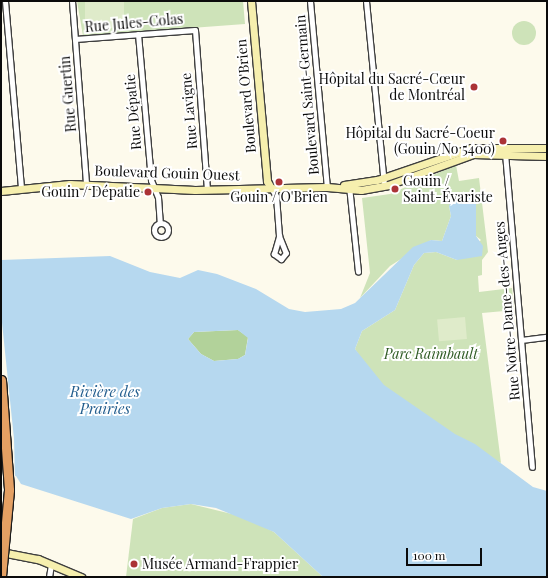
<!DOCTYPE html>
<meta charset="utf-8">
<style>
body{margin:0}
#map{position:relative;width:548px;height:578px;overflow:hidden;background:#fdfaec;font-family:"Playfair Display",serif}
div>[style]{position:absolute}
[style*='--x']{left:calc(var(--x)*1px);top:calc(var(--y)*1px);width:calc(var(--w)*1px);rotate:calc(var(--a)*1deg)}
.green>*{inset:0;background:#cee3b9}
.round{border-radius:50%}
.forest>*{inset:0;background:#b2d29a}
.pitch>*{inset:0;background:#dfebca;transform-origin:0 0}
.water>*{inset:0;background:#b6d8ef}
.pier>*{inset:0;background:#fdfaec}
.roads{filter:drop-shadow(1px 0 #3e3e3e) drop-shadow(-1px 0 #3e3e3e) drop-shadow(0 1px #3e3e3e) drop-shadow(0 -1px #3e3e3e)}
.street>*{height:5px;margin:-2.5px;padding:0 2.5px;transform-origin:2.5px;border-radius:2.5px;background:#fff}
.street>.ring{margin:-2.5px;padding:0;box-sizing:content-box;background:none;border:5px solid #fff;border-radius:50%}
.secondary>*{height:7px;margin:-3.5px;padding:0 3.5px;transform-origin:3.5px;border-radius:3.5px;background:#f6efae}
.bridges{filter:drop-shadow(1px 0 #1c1c1c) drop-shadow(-1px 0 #1c1c1c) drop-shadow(0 1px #1c1c1c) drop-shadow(0 -1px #1c1c1c)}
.highway-bridge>*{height:9px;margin:-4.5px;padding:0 4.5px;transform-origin:4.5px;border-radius:4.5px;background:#e4a063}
.dots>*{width:11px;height:11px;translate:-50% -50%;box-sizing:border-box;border:2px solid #fff;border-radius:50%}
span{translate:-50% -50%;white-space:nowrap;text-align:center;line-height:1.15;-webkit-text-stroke:4px #fff;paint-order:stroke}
.street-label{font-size:14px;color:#0b0b0b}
.poi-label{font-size:14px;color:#0b0b0b}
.right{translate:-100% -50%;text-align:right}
.left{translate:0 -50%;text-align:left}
.park-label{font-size:14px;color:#2e5b23;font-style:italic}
.water-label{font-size:15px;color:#235e8e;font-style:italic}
.frame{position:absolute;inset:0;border:2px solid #0b0b0b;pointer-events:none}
.scale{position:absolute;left:406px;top:548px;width:76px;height:18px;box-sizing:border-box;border:2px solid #0b0b0b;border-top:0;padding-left:5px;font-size:12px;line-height:14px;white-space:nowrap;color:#0b0b0b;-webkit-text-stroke:3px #fff;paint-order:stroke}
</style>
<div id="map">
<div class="green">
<div style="clip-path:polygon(77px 1px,243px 1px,245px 24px,83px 36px)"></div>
<div class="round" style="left:512px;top:21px;width:24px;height:24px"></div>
<div style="clip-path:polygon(456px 165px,459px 181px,479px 178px,488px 252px,482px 260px,482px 275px,478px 276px,479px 292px,512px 288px,514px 310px,482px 313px,501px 463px,474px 450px,381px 388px,355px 349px,362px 331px,395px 310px,414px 265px,424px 253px,436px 252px,457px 260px,481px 240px,476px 236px,476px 203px,468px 194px,449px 206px,451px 216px,442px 241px,431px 240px,390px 266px,360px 298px,370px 273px,362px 198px,390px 194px)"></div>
<div style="clip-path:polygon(191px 504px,244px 517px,274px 532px,323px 577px,126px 577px,133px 519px,162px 508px)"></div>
</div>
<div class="forest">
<div style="clip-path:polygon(238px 330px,248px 337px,245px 355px,238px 359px,214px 361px,201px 354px,188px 339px,194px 332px)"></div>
</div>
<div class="pitch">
<div style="left:85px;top:1px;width:39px;height:27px"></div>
<div style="left:465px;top:317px;width:22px;height:28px;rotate:85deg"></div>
</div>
<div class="water">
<div style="clip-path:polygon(evenodd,464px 192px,476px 203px,476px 236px,483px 246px,482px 256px,457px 260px,436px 252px,424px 253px,414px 265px,395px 310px,362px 331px,355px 349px,384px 385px,455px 434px,475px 444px,533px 487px,547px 491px,547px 577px,323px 577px,274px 532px,216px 508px,191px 504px,162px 508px,131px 519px,21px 484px,16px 476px,1px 473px,1px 260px,110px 256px,150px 272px,180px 278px,198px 270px,217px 274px,256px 289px,289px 309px,305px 312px,341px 309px,355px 303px,413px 247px,431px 240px,442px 241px,451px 216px,449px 206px,453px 197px,464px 192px,238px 330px,248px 338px,245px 355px,238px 359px,214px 361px,201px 354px,188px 339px,194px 332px,238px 330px)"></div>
</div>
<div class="pier">
<div style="clip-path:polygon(1px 313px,14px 439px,15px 478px,1px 475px)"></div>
</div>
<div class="roads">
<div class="street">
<div style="--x:5;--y:1;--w:188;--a:85.1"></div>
<div style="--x:72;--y:1;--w:184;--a:85.6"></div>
<div style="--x:310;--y:1;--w:187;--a:84.8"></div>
<div style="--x:366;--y:1;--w:186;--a:84.4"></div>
<div style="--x:138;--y:34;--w:147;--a:84.9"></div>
<div style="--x:151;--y:180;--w:18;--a:68"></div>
<div style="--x:158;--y:197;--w:26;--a:86"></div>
<div style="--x:75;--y:39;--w:120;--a:-4.3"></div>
<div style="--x:195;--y:30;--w:160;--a:85.7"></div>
<div style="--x:505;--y:153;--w:315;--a:85.1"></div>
<div style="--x:349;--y:186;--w:86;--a:84"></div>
<div style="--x:271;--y:188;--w:9;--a:58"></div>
<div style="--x:276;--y:196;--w:40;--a:85.7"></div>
<div style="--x:279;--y:236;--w:18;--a:68"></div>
<div style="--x:286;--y:253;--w:8;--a:130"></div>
<div style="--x:281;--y:259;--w:9;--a:-144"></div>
<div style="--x:274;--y:254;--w:19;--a:-74"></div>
<div class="ring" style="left:154px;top:223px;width:9px;height:9px"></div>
<div style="--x:521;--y:340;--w:26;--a:-7"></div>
<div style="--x:49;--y:577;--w:13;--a:-81"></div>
</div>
<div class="secondary">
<div style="--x:251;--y:1;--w:181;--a:84.9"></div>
<div style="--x:267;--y:181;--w:8;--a:60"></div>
<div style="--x:344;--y:185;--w:33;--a:-9"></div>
<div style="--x:377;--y:180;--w:99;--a:-18.8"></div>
<div style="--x:471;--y:148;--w:76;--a:0"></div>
<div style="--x:1;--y:191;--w:69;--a:-5.8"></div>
<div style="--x:70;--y:184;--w:125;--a:2.7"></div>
<div style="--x:195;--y:190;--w:132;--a:-1.3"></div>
<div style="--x:327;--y:187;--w:34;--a:5"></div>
<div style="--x:361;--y:190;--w:27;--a:-10"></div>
<div style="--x:388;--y:185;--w:90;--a:-20"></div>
<div style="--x:473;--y:154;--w:74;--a:1.5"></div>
<div style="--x:1;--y:552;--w:38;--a:11"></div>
<div style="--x:38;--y:559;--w:47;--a:22.7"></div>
</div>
</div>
<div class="bridges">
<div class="highway-bridge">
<div style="--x:1;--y:380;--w:110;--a:85.8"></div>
<div style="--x:9;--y:490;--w:87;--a:95.3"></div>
</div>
</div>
<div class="dots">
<div style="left:474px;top:87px;background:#ab3337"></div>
<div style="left:503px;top:141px;background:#ab3337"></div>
<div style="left:279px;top:182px;background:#ab3337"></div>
<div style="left:395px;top:189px;background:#ab3337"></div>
<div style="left:148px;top:192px;background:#ab3337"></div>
<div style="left:134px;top:564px;background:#ab3337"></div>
</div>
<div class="street-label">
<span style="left:134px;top:23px;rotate:-5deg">Rue Jules-Colas</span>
<span style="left:68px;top:94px;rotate:-95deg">Rue Guertin</span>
<span style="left:307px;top:95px;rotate:-95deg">Boulevard Saint-Germain</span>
<span style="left:246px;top:96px;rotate:-95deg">Boulevard O'Brien</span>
<span style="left:189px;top:111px;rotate:-95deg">Rue Lavigne</span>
<span style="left:133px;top:112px;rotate:-95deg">Rue Dépatie</span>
<span style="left:167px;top:173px;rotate:2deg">Boulevard Gouin Ouest</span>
<span style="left:507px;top:311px;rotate:-95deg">Rue Notre-Dame-des-Anges</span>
</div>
<div class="poi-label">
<span class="right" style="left:465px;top:87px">Hôpital du Sacré-Cœur<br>de Montréal</span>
<span class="right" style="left:495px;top:141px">Hôpital du Sacré-Coeur<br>(Gouin/No 5400)</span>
<span class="left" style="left:403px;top:189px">Gouin /<br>Saint-Évariste</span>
<span class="right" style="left:140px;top:192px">Gouin / Dépatie</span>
<span style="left:279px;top:197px">Gouin / O'Brien</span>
<span class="left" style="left:142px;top:564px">Musée Armand-Frappier</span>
</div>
<div class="park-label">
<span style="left:431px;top:354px">Parc Raimbault</span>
</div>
<div class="water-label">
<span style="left:105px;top:400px">Rivière des<br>Prairies</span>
</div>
<div class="frame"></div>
<div class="scale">100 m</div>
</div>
